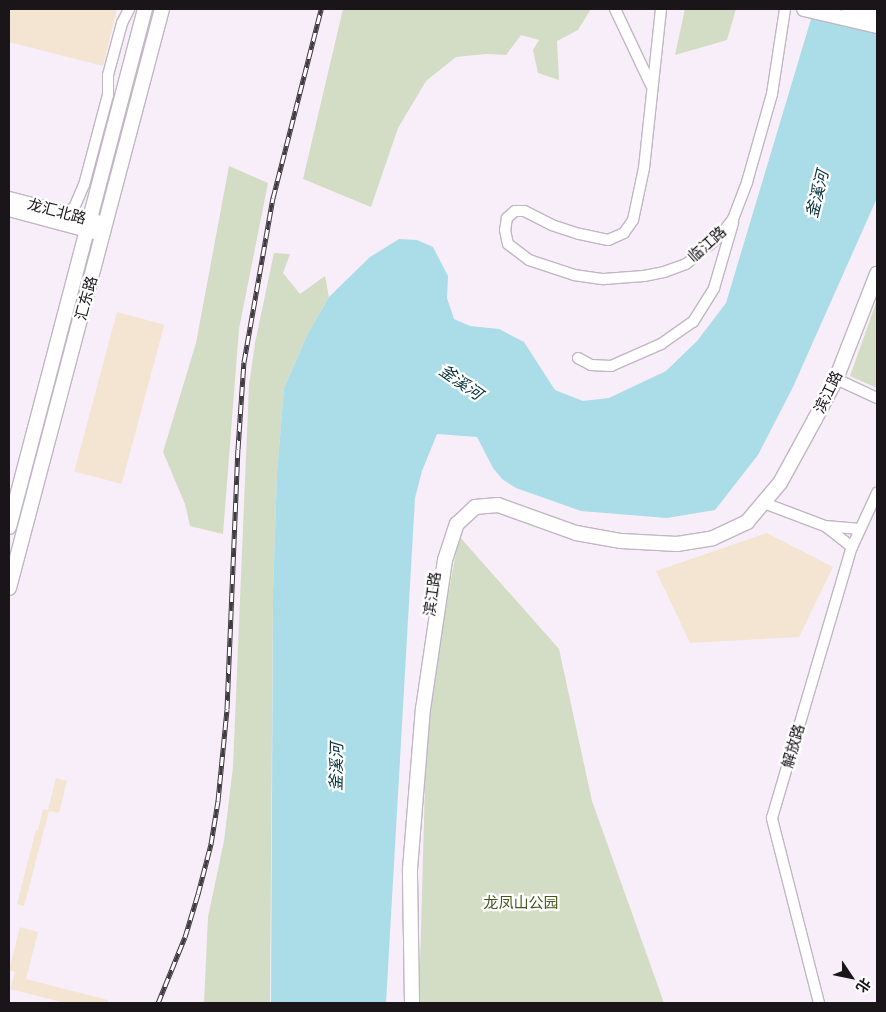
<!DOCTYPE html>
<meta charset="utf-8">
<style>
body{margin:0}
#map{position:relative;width:886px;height:1012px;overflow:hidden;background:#f7eef9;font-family:"IBM Plex Sans","Noto Sans SC",sans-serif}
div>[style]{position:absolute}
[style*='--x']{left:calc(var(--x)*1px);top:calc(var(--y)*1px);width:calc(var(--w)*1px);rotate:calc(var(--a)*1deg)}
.commercial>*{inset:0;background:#f4e5d2;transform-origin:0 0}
.green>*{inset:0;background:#d3dcc4}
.water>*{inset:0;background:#aadde8}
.roads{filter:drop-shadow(1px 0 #c0b7c2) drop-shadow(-1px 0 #c0b7c2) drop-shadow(0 1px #c0b7c2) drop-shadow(0 -1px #c0b7c2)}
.minor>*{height:10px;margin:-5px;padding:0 5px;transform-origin:5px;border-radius:5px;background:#fff}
.major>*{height:14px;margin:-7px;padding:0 7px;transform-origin:7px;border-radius:7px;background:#fff}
.rail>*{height:5px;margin-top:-2.5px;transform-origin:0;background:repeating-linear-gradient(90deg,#fff 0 9px,#403b40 0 18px);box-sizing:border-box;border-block:1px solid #403b40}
span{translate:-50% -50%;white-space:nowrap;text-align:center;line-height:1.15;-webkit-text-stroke:4.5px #fff;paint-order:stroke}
.street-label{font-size:15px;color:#191519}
.park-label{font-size:15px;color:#46561d}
.water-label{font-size:16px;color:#003038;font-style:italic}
.frame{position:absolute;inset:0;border:10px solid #191519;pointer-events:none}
.north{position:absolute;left:826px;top:952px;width:50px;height:50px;-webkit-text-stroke:4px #fff;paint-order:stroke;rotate:124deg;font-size:14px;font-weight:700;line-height:20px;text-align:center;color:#191519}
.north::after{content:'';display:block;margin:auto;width:18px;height:22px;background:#191519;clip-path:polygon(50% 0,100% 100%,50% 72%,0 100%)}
</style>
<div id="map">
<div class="commercial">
<div style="clip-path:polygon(9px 9px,117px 9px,103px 66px,9px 42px)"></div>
<div style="left:117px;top:312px;width:49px;height:165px;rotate:15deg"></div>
<div style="clip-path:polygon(767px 533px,833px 567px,799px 637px,690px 643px,656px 571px)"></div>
<div style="clip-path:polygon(56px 778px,67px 781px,59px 813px,49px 811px,24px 906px,17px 904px,36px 830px,38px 830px,43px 809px,48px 810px)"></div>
<div style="clip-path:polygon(20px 927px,38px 932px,26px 979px,108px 1000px,108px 1003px,65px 1003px,10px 989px,15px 972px,9px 970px)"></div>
</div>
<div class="green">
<div style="clip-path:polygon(343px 9px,591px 9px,578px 30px,557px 41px,559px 80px,538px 73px,533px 50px,539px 40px,521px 35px,506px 55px,486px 54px,456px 57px,426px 81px,398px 128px,371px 207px,303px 179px)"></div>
<div style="clip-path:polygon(685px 9px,736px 9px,727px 40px,675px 55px)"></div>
<div style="clip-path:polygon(229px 166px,268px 183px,239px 329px,223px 534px,190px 526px,185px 504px,163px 452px,196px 343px)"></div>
<div style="clip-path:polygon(274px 253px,290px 254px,283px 273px,300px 294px,325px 276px,329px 297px,308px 333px,284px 388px,277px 473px,273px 592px,270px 1003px,204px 1003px,208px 917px,224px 841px,233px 767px,249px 385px,255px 343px)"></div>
<div style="clip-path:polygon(877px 300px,877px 388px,850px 376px)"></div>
<div style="clip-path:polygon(459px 536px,559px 649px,592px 801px,664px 1003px,419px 1003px,427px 710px)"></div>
</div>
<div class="water">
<div style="clip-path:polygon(814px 9px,877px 9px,877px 198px,793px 387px,758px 455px,715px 510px,667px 518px,581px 511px,516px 488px,502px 479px,493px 468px,477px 437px,437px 434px,422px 471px,415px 498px,386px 1003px,271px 1003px,273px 592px,277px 473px,284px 388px,308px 333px,329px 297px,370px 257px,399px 239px,417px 240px,433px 247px,448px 276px,447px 298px,454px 319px,470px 326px,499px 329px,524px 342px,555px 390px,583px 401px,609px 398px,666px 371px,697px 341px,726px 303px)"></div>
</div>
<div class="roads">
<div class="minor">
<div style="--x:615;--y:9;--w:84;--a:64.7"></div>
<div style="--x:661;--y:9;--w:160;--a:96.1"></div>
<div style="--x:644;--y:168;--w:53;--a:101.9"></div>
<div style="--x:633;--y:220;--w:16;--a:125"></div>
<div style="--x:624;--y:233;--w:17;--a:156"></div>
<div style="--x:608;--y:240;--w:30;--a:-168"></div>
<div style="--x:579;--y:234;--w:28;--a:-162"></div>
<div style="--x:552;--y:225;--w:31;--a:-153"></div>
<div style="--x:524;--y:211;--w:9;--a:180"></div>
<div style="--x:515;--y:211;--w:11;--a:139"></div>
<div style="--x:507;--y:218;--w:12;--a:99"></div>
<div style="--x:505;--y:230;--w:14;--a:78"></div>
<div style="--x:508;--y:244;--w:26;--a:37"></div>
<div style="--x:529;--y:260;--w:47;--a:18.4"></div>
<div style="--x:574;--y:275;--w:30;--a:8"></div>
<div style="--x:604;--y:279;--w:40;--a:-4.3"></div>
<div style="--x:644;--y:276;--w:20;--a:-11"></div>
<div style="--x:664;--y:272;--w:23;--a:-20"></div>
<div style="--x:686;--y:264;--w:43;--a:-39.3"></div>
<div style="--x:719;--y:237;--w:23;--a:-52"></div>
<div style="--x:733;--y:219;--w:40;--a:-69"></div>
<div style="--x:747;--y:182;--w:91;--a:-74.1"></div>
<div style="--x:772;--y:94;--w:86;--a:-81.3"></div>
<div style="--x:62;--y:213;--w:13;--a:-23"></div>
<div style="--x:74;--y:208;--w:25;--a:-67"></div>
<div style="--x:84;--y:185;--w:93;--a:-75.1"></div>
<div style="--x:108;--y:95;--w:20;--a:-90"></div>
<div style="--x:108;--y:75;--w:54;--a:-74.9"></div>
<div style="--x:122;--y:23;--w:16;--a:-63"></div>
<div style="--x:578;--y:358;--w:15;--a:28"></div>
<div style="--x:591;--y:365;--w:20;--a:3"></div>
<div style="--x:611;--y:366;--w:55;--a:-23.7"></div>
<div style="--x:661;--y:344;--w:39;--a:-35"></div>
<div style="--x:693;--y:322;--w:40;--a:-58"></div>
<div style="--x:714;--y:288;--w:68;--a:-73.7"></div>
<div style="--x:836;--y:379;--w:45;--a:24.9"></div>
<div style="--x:764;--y:503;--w:65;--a:20.7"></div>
<div style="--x:852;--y:547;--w:34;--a:-142"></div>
<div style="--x:825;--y:526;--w:35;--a:5"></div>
<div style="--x:819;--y:1003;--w:191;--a:-104.3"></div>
<div style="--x:772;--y:818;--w:283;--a:-73.6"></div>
<div style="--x:852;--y:547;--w:60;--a:-65.2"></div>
</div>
<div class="major">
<div style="--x:804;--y:9;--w:75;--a:13.1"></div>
<div style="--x:849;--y:9;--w:29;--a:12"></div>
<div style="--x:9;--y:199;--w:91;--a:14.6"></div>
<div style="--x:9;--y:209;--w:89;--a:15"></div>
<div style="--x:9;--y:527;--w:536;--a:-75.29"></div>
<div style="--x:9;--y:588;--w:599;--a:-75.2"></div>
<div style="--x:412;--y:1003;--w:134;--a:-90.9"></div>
<div style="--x:410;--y:869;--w:161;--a:-85.4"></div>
<div style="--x:423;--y:709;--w:151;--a:-81.6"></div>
<div style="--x:445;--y:560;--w:38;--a:-72"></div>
<div style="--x:457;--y:524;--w:25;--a:-43"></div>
<div style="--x:475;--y:507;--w:23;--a:-5"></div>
<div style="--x:498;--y:505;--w:83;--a:19.7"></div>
<div style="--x:576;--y:533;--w:46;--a:10.1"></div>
<div style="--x:621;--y:541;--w:56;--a:3.1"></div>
<div style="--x:677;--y:544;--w:36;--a:-9"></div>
<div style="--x:713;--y:538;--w:38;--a:-25"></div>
<div style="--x:747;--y:522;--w:51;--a:-49.8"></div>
<div style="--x:780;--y:483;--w:73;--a:-61.3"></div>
<div style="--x:815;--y:419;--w:45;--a:-62.3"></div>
<div style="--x:836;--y:379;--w:113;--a:-68.7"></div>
</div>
</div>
<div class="rail">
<div style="--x:158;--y:1003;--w:71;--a:-67.8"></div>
<div style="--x:185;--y:937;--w:45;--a:-73.2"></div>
<div style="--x:198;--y:894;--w:52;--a:-75.4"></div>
<div style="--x:211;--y:844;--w:44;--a:-80.8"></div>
<div style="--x:218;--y:801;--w:92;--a:-84.4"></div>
<div style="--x:227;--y:709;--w:260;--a:-87.6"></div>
<div style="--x:238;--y:449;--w:87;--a:-86.1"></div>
<div style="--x:244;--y:362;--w:167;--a:-80"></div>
<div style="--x:273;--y:198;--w:195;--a:-75.7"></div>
</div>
<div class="street-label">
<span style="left:57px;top:211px;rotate:15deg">龙汇北路</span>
<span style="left:707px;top:244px;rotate:-42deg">临江路</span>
<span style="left:86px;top:298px;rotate:-75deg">汇东路</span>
<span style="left:828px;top:392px;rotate:-64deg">滨江路</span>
<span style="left:432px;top:594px;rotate:-82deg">滨江路</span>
<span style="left:793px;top:746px;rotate:-74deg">解放路</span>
</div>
<div class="park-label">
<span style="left:521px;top:903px">龙凤山公园</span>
</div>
<div class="water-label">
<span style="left:817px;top:194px;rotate:-76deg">釜溪河</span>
<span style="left:461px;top:382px;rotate:35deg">釜溪河</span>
<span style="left:336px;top:767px;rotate:-89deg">釜溪河</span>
</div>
<div class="frame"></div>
<div class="north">北</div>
</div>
